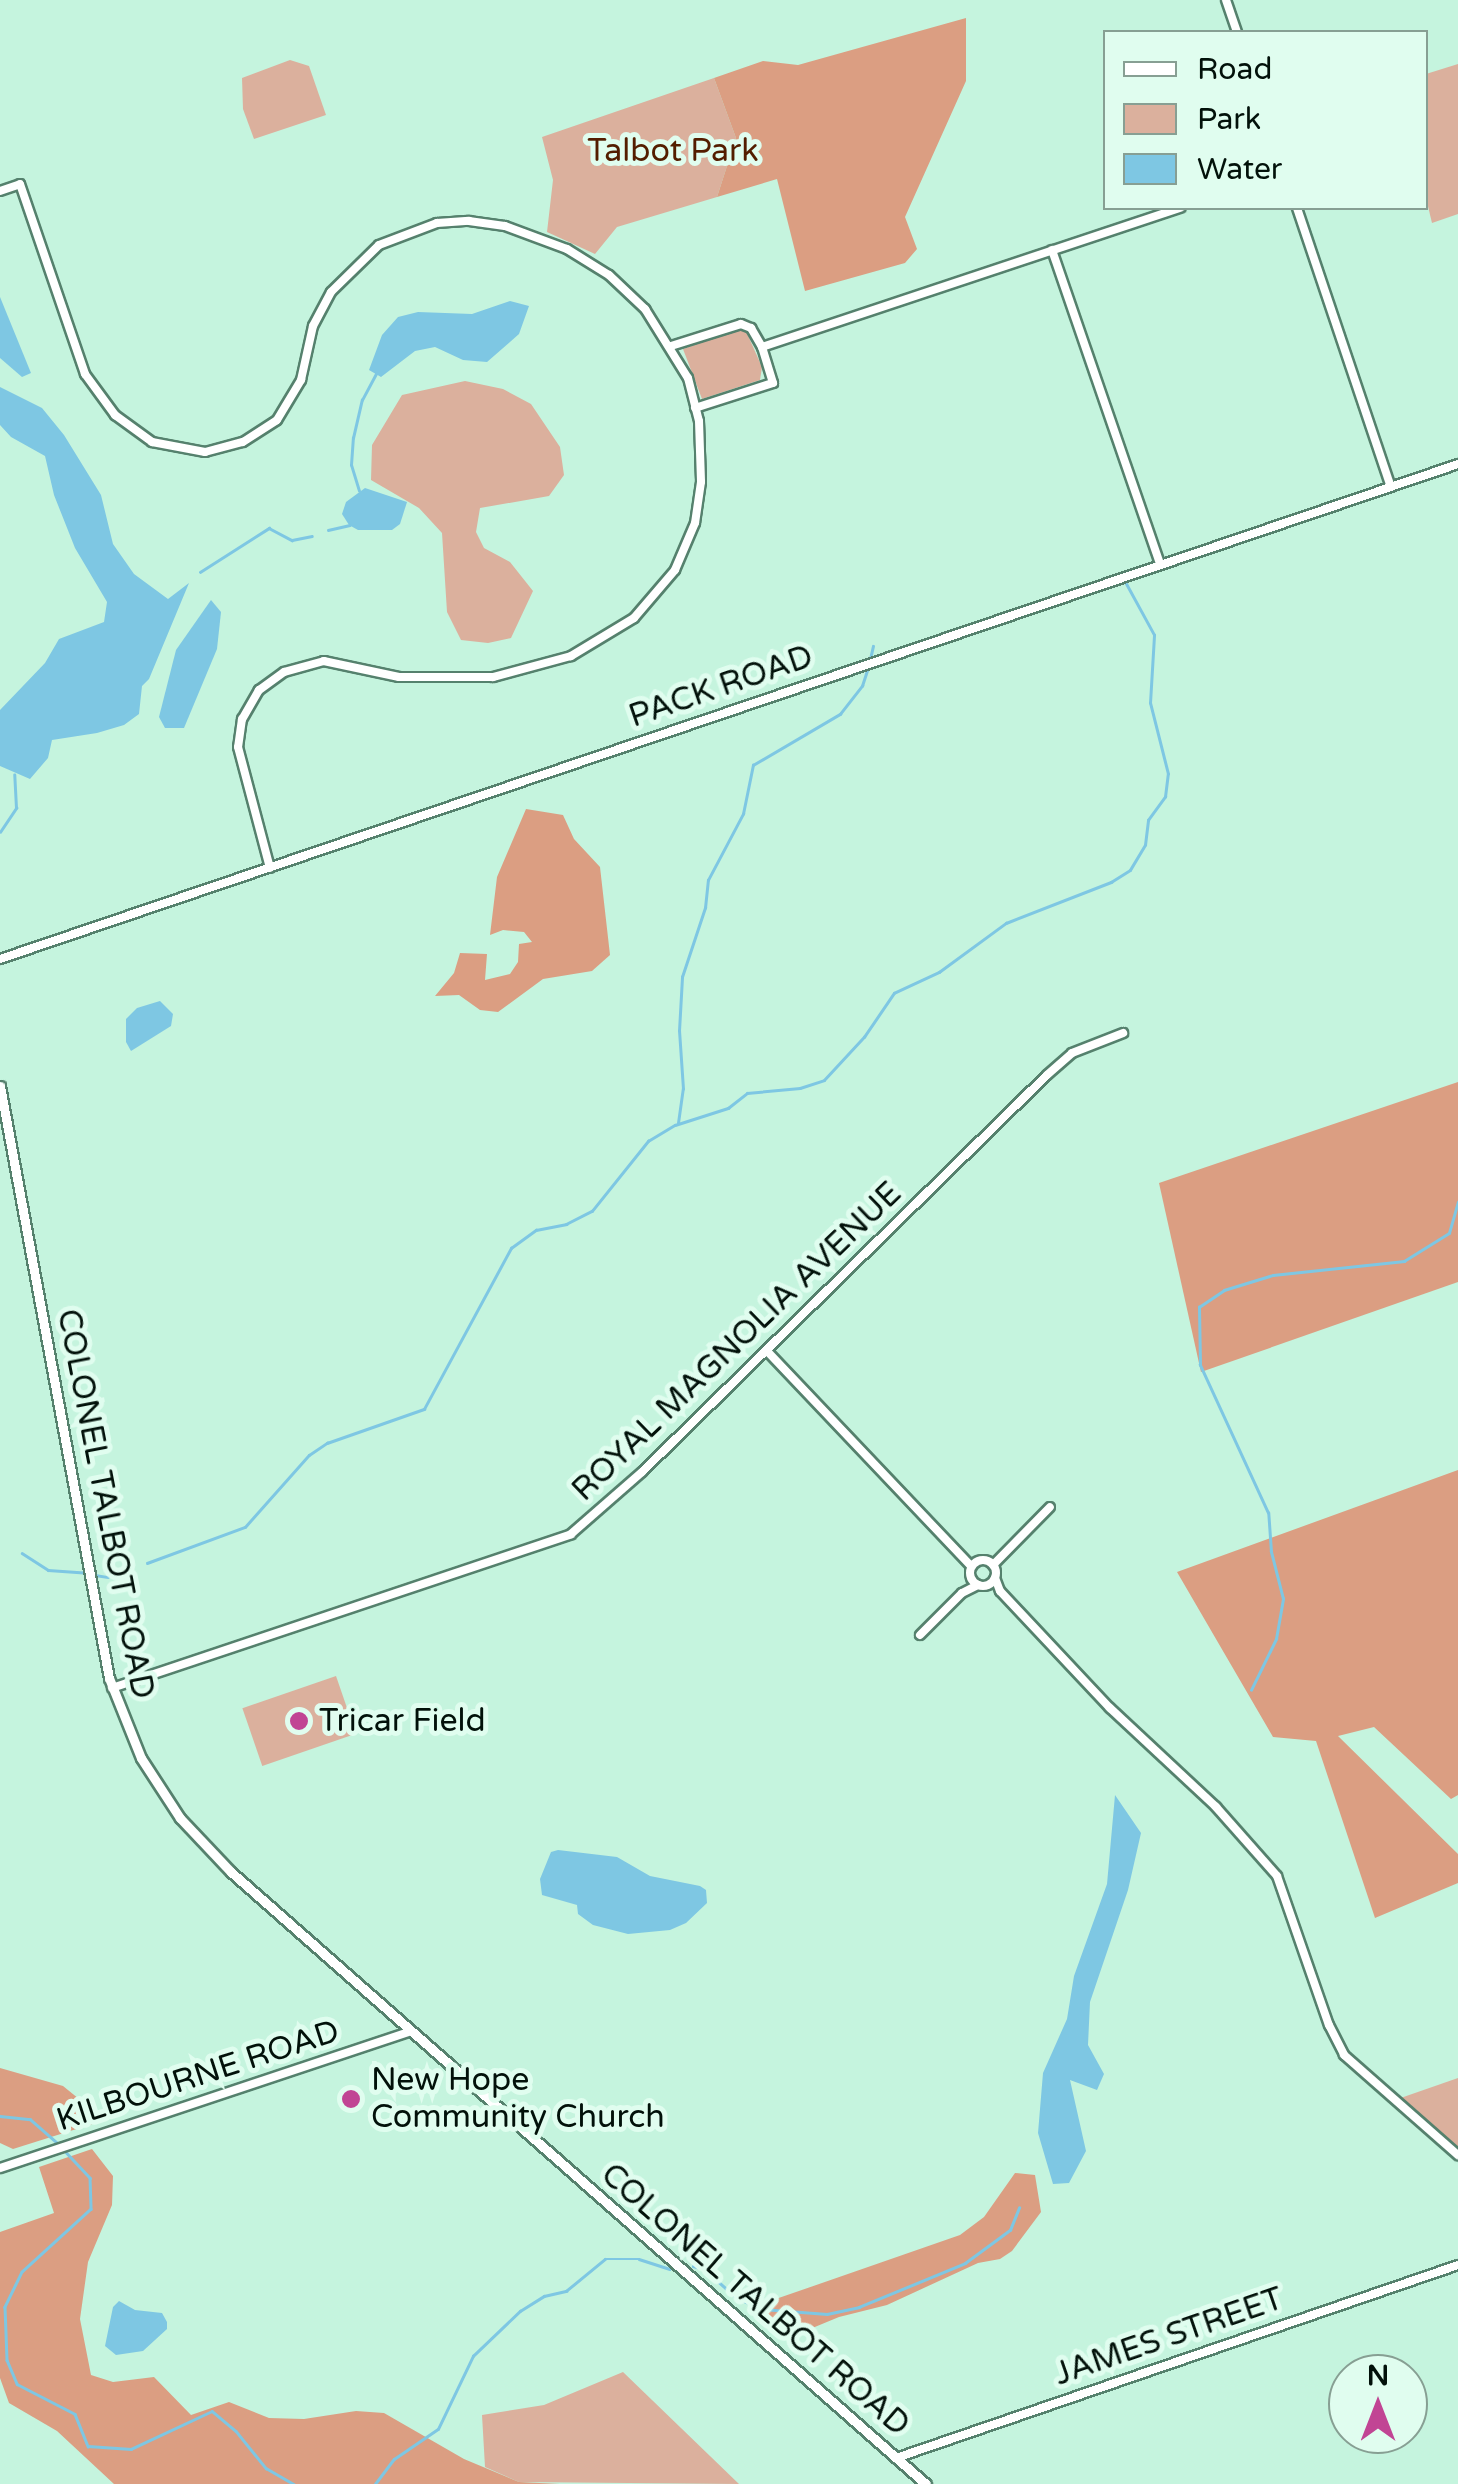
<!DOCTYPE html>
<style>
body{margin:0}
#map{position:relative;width:1458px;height:2484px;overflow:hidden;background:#c5f4de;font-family:"Varela Round",sans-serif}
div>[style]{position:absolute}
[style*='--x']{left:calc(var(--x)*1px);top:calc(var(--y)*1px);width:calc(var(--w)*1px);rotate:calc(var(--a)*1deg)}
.green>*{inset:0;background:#dbb09d;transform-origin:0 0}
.forest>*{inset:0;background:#db9e82}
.water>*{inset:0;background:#7ec7e3}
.stream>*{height:2.5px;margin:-1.25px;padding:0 1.25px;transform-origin:1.25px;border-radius:1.25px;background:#7ec7e3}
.roads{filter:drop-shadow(2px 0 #55816d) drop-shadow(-2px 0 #55816d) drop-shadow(0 2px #55816d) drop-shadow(0 -2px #55816d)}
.tertiary>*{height:8px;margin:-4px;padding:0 4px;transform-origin:4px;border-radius:4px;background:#fff}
.tertiary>.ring{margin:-4px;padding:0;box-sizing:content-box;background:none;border:8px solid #fff;border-radius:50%}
.secondary>*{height:9px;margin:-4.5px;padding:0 4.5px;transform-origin:4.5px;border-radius:4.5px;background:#fff}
.dots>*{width:28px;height:28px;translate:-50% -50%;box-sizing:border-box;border:5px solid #e0fdef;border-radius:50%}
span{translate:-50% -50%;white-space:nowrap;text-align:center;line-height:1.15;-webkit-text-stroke:10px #e0fdef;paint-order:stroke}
.park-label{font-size:32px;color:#531d00}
.street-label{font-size:32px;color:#02110a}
.poi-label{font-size:32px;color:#02110a}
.left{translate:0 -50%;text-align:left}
.legend{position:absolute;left:1103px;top:30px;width:325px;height:180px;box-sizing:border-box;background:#e0fdef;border:2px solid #879f93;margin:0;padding:12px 18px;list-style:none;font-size:30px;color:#02110a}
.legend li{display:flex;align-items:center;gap:20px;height:50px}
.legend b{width:50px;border:2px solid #879f93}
.north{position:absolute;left:1328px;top:2354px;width:100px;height:100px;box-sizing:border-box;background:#e0fdef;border:2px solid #879f93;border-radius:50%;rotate:0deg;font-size:28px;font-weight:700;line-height:40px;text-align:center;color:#02110a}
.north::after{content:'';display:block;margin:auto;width:35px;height:45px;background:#c14594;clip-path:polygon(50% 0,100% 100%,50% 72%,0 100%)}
</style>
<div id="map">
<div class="green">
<div style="clip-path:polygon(290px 60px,309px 66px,326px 115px,254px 139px,243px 109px,242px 78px)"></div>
<div style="clip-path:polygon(1458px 64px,1458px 214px,1432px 223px,1426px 198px,1426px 74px)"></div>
<div style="clip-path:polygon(714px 78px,736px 138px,717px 197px,617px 227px,595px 254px,547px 232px,553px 180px,542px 137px)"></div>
<div style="clip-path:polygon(737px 330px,746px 331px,762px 367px,760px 380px,702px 399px,683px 349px)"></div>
<div style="clip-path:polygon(465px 381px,503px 389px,531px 404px,560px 447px,564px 475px,549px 496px,480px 508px,476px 532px,484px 548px,510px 562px,533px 591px,511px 638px,488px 643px,461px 640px,447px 612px,442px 533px,419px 508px,371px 480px,372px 445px,402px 395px)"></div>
<div style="left:336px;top:1676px;width:61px;height:99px;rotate:71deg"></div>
<div style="clip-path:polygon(1458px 2078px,1458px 2160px,1392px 2101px)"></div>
<div style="clip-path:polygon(623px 2372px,739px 2484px,519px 2482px,485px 2467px,482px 2415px,544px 2405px)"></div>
</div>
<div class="forest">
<div style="clip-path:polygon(966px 18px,966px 81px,905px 217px,917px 249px,905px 263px,805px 291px,777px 179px,717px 197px,736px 138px,714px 78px,763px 61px,798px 65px)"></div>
<div style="clip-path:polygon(526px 809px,563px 815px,574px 839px,600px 867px,610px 955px,592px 971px,543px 979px,498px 1012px,480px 1010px,459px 995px,435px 996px,454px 973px,460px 953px,487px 954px,485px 980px,510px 974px,518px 962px,519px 944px,532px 942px,524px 932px,503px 930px,490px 935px,497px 877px)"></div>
<div style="clip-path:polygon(1458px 1082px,1458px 1282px,1201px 1372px,1159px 1183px)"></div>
<div style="clip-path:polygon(1458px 1470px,1458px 1795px,1451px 1799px,1374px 1727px,1338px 1736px,1458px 1854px,1458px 1883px,1375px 1918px,1316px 1741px,1273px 1737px,1177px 1572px)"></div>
<div style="clip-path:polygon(0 2068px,63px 2086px,105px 2120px,13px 2149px,0 2143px)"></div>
<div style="clip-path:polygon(92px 2149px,113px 2176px,112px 2205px,88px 2262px,80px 2319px,91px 2375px,113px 2382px,154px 2377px,191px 2415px,229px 2402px,269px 2418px,304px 2419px,356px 2411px,384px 2413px,464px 2459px,519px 2482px,560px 2484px,114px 2484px,57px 2431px,9px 2403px,0 2378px,0 2232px,54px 2213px,39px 2167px)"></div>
<div style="clip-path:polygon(1015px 2173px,1035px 2175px,1041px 2212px,1012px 2251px,1000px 2259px,978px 2263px,887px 2305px,839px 2317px,793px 2336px,777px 2330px,753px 2307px,960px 2235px,984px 2217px)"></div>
</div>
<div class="water">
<div style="clip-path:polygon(0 297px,31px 373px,22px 377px,0 358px)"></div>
<div style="clip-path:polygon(510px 301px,529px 306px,519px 334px,487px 362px,463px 360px,435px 347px,415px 351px,381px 377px,369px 370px,382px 335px,398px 317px,418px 312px,472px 314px)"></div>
<div style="clip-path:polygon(0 387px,42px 408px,64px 435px,101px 495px,113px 544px,134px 574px,168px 599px,189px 583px,149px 679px,142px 686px,139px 714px,124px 725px,97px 733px,52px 740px,48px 758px,30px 779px,0 766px,0 710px,45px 663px,59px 639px,104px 622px,107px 602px,75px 548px,54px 495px,45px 456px,11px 437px,0 425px)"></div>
<div style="clip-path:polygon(365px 488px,407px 502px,400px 524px,392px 530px,358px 530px,349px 525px,342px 514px,346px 502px)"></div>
<div style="clip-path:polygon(211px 600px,221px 612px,217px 649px,184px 728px,165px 728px,159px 717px,176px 650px)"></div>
<div style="clip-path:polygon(160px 1001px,173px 1014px,171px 1026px,131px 1051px,126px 1042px,126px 1019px,137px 1008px)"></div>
<div style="clip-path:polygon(1115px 1795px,1141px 1833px,1128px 1890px,1090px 2002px,1088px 2045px,1104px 2074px,1097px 2090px,1070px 2080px,1086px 2151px,1069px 2183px,1053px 2184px,1038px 2133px,1043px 2073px,1067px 2019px,1074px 1976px,1107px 1884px)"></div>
<div style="clip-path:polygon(558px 1850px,617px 1857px,650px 1876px,700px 1886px,706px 1890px,707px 1903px,686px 1923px,670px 1930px,628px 1934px,593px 1925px,578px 1914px,577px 1905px,542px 1895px,540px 1879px,551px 1852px)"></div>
<div style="clip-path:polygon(119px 2301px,135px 2310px,162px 2313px,167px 2322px,167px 2329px,143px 2351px,116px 2355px,105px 2346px,113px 2307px)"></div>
</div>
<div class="stream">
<div style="--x:359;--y:491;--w:27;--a:-107"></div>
<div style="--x:351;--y:465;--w:27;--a:-86"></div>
<div style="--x:353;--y:438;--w:39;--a:-77"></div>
<div style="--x:362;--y:400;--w:30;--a:-62"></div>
<div style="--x:328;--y:530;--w:22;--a:-13"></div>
<div style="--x:200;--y:572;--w:82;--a:-32.5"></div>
<div style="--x:269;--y:528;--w:26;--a:28"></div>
<div style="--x:292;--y:540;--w:20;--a:-11"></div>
<div style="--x:870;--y:659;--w:13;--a:-77"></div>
<div style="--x:0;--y:832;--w:29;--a:-56"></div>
<div style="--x:16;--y:808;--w:33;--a:-93"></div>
<div style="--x:678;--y:1123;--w:34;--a:-82"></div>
<div style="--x:683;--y:1089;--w:58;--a:-93.9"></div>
<div style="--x:679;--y:1031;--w:54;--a:-86.8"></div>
<div style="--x:682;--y:977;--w:73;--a:-71.6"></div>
<div style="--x:705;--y:908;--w:28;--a:-84"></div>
<div style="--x:708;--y:880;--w:75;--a:-62.1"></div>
<div style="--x:743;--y:814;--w:50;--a:-78.5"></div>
<div style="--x:753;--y:765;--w:101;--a:-30.4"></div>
<div style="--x:840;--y:714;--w:36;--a:-52"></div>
<div style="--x:862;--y:686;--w:20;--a:-72"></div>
<div style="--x:22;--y:1553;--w:31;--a:33"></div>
<div style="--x:48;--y:1570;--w:39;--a:4"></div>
<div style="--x:147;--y:1563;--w:104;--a:-20.2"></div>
<div style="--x:245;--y:1527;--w:96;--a:-48.4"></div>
<div style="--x:309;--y:1455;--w:22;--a:-34"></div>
<div style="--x:327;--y:1443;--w:103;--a:-19.3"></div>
<div style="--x:424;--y:1409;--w:183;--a:-61.6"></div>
<div style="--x:511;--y:1248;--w:31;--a:-36"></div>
<div style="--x:536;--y:1230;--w:31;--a:-11"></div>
<div style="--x:566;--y:1224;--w:29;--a:-27"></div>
<div style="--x:592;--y:1211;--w:90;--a:-51.3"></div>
<div style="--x:648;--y:1141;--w:31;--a:-31"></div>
<div style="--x:675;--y:1125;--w:56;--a:-17.8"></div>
<div style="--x:728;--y:1108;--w:24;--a:-38"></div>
<div style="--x:747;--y:1093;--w:53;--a:-5.4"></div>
<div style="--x:800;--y:1088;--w:25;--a:-18"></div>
<div style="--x:824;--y:1080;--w:59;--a:-47.1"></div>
<div style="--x:864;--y:1037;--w:53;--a:-55.7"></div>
<div style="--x:894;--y:993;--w:50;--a:-25"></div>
<div style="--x:939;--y:972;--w:83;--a:-36.2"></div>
<div style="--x:1006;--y:923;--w:113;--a:-21.3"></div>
<div style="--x:1111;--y:882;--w:22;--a:-32"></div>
<div style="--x:1130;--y:870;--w:29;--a:-59"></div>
<div style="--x:1145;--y:845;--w:25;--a:-83"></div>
<div style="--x:1148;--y:820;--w:29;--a:-54"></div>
<div style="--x:1165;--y:797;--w:23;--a:-83"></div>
<div style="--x:1168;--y:774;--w:73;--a:-104.2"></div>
<div style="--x:1150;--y:703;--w:68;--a:-86.6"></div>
<div style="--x:1154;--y:635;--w:60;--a:-118.7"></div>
<div style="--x:95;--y:1575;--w:13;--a:9"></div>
<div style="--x:1251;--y:1690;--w:57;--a:-63.9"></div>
<div style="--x:1276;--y:1639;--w:41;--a:-80.1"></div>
<div style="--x:1283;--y:1599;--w:49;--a:-104.3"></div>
<div style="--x:1271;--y:1552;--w:39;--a:-94"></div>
<div style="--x:1268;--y:1513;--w:163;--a:-114.7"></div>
<div style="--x:1200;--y:1365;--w:58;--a:-91"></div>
<div style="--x:1199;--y:1307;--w:30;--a:-34"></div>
<div style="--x:1224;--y:1290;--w:51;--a:-17"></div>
<div style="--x:1273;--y:1275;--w:132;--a:-6.1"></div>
<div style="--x:1404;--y:1261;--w:53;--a:-31.9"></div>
<div style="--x:1449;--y:1233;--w:32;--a:-74"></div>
<div style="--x:0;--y:2116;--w:30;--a:6"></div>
<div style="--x:30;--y:2119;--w:40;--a:41"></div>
<div style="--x:65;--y:2151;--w:37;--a:47"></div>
<div style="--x:90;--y:2178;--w:31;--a:88"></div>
<div style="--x:91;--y:2209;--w:93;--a:137.6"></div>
<div style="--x:22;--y:2272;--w:39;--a:116"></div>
<div style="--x:5;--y:2307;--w:53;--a:87.8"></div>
<div style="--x:7;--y:2360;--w:26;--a:67"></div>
<div style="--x:17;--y:2384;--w:65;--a:27.3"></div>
<div style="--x:75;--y:2414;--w:35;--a:68"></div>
<div style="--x:88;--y:2446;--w:43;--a:4"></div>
<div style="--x:131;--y:2449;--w:89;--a:-25.1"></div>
<div style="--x:212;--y:2411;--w:31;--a:40"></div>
<div style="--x:236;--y:2431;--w:48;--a:51"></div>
<div style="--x:266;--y:2468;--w:32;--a:30"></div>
<div style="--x:693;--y:2266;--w:11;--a:15"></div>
<div style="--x:704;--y:2269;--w:44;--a:41.3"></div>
<div style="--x:737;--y:2298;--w:27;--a:24"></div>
<div style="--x:762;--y:2309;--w:65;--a:4.4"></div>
<div style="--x:827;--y:2314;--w:33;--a:-12"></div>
<div style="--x:859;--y:2307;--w:115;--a:-22.5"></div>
<div style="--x:965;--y:2263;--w:56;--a:-36.3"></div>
<div style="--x:1010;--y:2230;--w:24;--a:-68"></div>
<div style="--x:375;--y:2484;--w:31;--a:-53"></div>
<div style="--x:394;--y:2459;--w:53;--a:-34.3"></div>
<div style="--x:438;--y:2429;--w:81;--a:-64.4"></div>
<div style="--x:473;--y:2356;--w:65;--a:-43.8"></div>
<div style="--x:520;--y:2311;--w:28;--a:-32"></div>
<div style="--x:544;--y:2296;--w:23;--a:-13"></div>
<div style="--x:566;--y:2291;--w:50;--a:-39.4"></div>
<div style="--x:605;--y:2259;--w:34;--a:0"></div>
<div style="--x:639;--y:2259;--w:32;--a:18"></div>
</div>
<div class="roads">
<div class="tertiary">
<div style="--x:1226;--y:0;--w:34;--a:71"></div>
<div style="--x:0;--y:191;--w:21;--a:-19"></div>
<div style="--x:20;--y:184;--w:201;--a:71.1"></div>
<div style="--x:85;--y:374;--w:51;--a:53.8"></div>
<div style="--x:115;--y:415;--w:46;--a:36.1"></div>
<div style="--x:152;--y:442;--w:54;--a:10.7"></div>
<div style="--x:205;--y:452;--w:39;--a:-15"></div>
<div style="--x:243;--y:442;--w:40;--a:-32.9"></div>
<div style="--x:277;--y:420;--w:47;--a:-59"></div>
<div style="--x:301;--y:380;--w:55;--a:-77.5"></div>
<div style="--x:313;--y:326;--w:38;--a:-62"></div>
<div style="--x:331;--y:292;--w:67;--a:-44.4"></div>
<div style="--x:379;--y:245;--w:62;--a:-20.8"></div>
<div style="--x:437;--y:223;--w:32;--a:-4"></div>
<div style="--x:469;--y:221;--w:36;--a:8"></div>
<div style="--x:505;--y:226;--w:66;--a:20.4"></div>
<div style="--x:567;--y:249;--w:49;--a:31.8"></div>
<div style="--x:609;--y:275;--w:50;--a:43.4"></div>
<div style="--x:645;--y:309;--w:81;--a:58.1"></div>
<div style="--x:688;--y:378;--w:44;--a:75.7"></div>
<div style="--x:699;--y:421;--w:61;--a:88.1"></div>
<div style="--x:701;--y:482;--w:41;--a:98.3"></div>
<div style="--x:695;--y:523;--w:51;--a:113.1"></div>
<div style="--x:675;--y:570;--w:63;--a:130.5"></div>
<div style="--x:634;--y:618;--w:74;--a:148.9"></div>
<div style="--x:571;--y:656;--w:81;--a:164.9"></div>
<div style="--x:493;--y:677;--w:94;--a:180"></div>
<div style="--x:399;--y:677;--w:77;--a:-168"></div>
<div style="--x:324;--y:661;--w:41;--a:164.6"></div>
<div style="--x:284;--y:672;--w:31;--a:144"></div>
<div style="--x:259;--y:690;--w:34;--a:120"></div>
<div style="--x:242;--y:719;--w:28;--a:98"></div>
<div style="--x:238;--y:747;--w:125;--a:75.2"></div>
<div style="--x:1297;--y:208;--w:294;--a:71.4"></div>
<div style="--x:1052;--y:250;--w:332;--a:71"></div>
<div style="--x:671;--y:346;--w:73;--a:-17.4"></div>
<div style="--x:741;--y:324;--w:11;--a:22"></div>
<div style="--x:751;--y:328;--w:22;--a:60"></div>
<div style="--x:762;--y:347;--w:441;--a:-18.4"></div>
<div style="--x:695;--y:408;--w:82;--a:-17.8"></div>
<div style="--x:773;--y:383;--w:38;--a:-107"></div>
<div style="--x:0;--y:959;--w:1540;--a:-18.75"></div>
<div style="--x:767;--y:1351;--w:296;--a:46.5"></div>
<div class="ring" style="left:970px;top:1560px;width:18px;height:18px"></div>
<div style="--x:993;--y:1565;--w:81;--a:-45.5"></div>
<div style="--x:995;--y:1578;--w:14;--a:69"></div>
<div style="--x:1000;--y:1591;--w:161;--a:46.8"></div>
<div style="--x:1110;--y:1708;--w:145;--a:43"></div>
<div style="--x:1216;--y:1807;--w:92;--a:48.5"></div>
<div style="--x:1277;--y:1876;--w:158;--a:70.8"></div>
<div style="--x:1329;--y:2025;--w:34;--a:63"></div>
<div style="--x:1344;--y:2055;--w:152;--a:41.3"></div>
<div style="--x:920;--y:1635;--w:59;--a:-45"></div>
<div style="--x:962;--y:1593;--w:18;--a:-27"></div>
<div style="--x:112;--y:1688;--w:484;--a:-18.5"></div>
<div style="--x:571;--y:1534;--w:94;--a:-41.1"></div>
<div style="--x:642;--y:1472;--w:567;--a:-44.43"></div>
<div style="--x:1047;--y:1075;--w:33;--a:-41"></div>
<div style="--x:1072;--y:1053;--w:55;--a:-21.4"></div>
<div style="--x:0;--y:2168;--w:433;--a:-18.4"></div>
<div style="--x:896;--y:2458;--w:594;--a:-18.95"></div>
</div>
<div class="secondary">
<div style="--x:0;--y:1086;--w:602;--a:79.57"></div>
<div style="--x:109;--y:1678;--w:86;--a:68.2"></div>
<div style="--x:141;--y:1758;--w:72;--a:57"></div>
<div style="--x:180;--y:1818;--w:74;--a:46.6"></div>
<div style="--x:231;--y:1872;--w:926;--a:41.37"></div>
</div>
</div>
<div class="dots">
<div style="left:299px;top:1721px;background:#c14594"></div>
<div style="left:351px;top:2099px;background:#c14594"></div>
</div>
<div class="park-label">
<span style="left:673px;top:151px">Talbot Park</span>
</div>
<div class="street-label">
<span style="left:721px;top:687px;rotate:-19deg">PACK ROAD</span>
<span style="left:737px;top:1342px;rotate:-44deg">ROYAL MAGNOLIA AVENUE</span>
<span style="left:105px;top:1504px;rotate:79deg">COLONEL TALBOT ROAD</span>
<span style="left:198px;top:2076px;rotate:-18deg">KILBOURNE ROAD</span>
<span style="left:755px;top:2300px;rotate:41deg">COLONEL TALBOT ROAD</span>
<span style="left:1169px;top:2337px;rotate:-19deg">JAMES STREET</span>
</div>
<div class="poi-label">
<span class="left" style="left:319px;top:1721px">Tricar Field</span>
<span class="left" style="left:371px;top:2099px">New Hope<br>Community Church</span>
</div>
<ul class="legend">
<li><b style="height:12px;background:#fff"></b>Road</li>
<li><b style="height:28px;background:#dbb09d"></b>Park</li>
<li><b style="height:28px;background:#7ec7e3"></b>Water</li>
</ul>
<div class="north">N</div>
</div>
